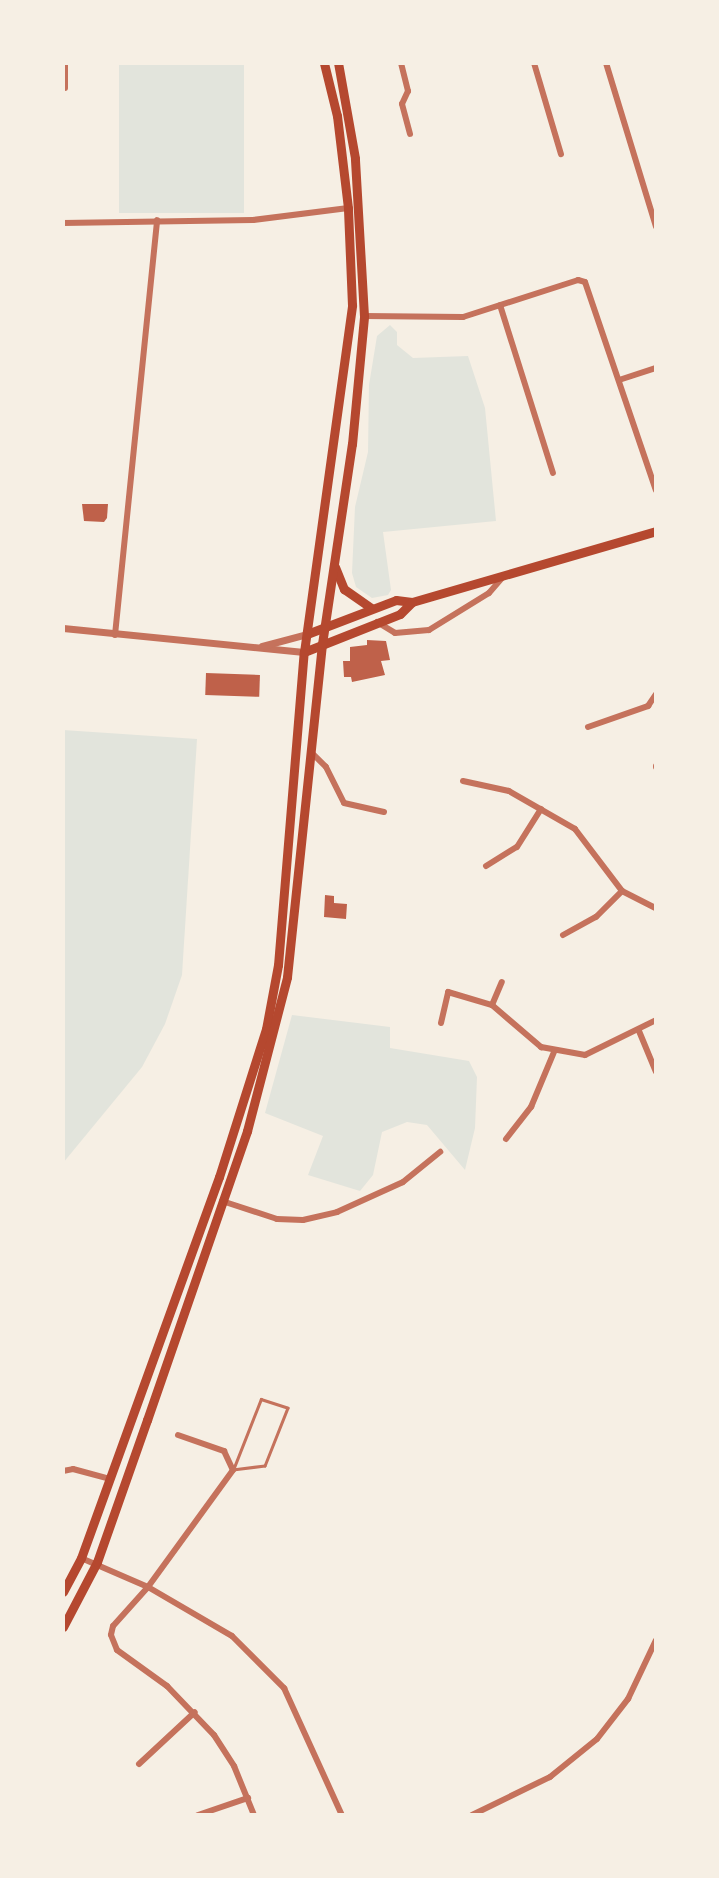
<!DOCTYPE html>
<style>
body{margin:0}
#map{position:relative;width:719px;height:1878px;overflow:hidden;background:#f6efe4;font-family:Raleway,sans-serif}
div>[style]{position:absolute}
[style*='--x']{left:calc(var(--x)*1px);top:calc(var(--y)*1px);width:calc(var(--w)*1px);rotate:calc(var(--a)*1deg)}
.green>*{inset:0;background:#e2e4dc;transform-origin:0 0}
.building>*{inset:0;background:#bf614a;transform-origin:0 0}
.service>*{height:2.5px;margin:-1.25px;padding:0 1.25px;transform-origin:1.25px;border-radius:1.25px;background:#c5725c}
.minor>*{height:6px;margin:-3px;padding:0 3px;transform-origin:3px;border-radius:3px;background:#c5725c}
.tertiary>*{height:7px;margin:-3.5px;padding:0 3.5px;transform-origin:3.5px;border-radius:3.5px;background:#c5725c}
.primary>*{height:9px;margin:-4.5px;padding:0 4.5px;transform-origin:4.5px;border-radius:4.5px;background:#b5482f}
span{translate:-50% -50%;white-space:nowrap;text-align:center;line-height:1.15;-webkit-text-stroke:6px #f6efe4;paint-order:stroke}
.frame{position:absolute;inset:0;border:65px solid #f6efe4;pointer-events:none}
</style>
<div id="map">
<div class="green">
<div style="left:119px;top:63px;width:125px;height:150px"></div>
<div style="clip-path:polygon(390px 325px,397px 332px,397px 345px,413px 358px,468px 356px,485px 408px,496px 521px,383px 532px,391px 590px,388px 595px,372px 598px,356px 587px,352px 573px,355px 507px,368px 452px,369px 385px,377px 336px)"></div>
<div style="clip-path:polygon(63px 730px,197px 739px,182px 975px,165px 1024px,142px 1067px,63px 1163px)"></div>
<div style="clip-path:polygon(292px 1015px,390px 1027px,390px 1048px,469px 1061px,477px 1077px,475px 1128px,465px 1170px,427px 1125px,407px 1122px,382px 1132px,373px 1175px,360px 1191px,308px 1175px,323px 1136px,265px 1113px)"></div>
</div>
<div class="building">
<div style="clip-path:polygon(82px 504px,108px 504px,107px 518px,104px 522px,84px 521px)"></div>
<div style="clip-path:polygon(367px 640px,386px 641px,390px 660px,381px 661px,385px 675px,352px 682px,351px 677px,344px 677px,343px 661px,350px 661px,350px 647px,367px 645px)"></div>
<div style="left:206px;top:673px;width:54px;height:22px;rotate:2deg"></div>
<div style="clip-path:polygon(325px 895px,334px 896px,334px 903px,347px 904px,346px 919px,324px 917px)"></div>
</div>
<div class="service">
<div style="--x:261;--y:1399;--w:28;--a:18"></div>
<div style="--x:288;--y:1408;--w:62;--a:111.6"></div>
<div style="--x:265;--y:1466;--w:32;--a:173"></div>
<div style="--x:233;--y:1470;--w:76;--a:-68.5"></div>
</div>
<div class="minor">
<div style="--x:65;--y:63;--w:25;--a:90"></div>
<div style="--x:401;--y:63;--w:29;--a:76"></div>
<div style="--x:408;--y:91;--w:14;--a:115"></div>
<div style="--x:402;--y:104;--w:31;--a:75"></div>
<div style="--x:534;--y:63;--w:95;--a:73.5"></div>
<div style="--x:606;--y:63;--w:171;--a:73"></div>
<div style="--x:63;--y:223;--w:190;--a:-0.9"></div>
<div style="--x:253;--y:220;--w:96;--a:-7.2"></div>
<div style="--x:500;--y:305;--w:176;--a:72.5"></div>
<div style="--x:364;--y:316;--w:99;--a:0.6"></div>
<div style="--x:463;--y:317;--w:121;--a:-17.8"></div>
<div style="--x:578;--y:280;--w:7;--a:16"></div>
<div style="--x:585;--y:282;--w:220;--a:71.2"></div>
<div style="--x:619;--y:380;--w:39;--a:-18"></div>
<div style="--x:377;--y:622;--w:21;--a:31"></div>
<div style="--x:395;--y:633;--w:34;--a:-5"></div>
<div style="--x:429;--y:630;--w:70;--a:-31.7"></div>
<div style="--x:489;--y:593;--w:23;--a:-49"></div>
<div style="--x:115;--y:635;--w:417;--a:-84.2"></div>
<div style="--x:588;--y:727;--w:64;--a:-19.3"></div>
<div style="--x:648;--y:706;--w:14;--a:-56"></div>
<div style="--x:313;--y:754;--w:18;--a:45"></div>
<div style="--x:326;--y:767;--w:40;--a:63.4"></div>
<div style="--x:344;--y:803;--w:41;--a:12.7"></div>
<div style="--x:656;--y:766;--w:1;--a:90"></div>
<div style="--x:463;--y:781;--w:47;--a:12.3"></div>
<div style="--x:509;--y:791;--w:76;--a:29.9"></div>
<div style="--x:575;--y:829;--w:78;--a:52.8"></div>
<div style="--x:622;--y:891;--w:38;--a:27"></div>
<div style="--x:486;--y:866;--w:36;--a:-32"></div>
<div style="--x:517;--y:847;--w:45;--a:-57.7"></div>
<div style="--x:563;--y:935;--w:38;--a:-29"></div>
<div style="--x:596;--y:917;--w:37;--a:-45"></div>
<div style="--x:492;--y:1005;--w:25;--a:-67"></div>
<div style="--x:441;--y:1023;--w:32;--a:-77"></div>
<div style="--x:448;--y:992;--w:46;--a:16.5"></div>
<div style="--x:492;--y:1005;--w:65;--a:40.6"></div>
<div style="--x:541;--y:1047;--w:45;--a:10.3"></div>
<div style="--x:585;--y:1055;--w:79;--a:-26.2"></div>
<div style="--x:639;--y:1031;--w:44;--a:67.5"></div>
<div style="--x:506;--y:1139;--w:41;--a:-52"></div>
<div style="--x:531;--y:1107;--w:60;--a:-67.3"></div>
<div style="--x:222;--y:1201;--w:58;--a:18.1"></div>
<div style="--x:277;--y:1219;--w:26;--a:2"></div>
<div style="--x:303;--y:1220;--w:35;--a:-13"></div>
<div style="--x:337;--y:1212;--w:72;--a:-24.4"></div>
<div style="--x:403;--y:1182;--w:48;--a:-39"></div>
<div style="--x:178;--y:1435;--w:49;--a:19.2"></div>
<div style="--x:224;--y:1451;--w:21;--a:65"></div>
<div style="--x:233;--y:1470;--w:145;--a:126"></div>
<div style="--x:148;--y:1587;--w:52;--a:131.9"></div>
<div style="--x:113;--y:1626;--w:9;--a:103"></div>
<div style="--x:111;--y:1635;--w:16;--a:68"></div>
<div style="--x:117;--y:1650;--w:62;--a:35.8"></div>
<div style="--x:167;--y:1686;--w:68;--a:46.2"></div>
<div style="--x:214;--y:1735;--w:37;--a:57"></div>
<div style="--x:234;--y:1766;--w:53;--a:67.8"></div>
<div style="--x:63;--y:1471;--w:10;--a:-11"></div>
<div style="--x:73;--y:1469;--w:38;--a:15"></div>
<div style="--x:81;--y:1558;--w:73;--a:23.4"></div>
<div style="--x:148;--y:1587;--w:97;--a:30.3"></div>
<div style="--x:232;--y:1636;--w:74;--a:45"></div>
<div style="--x:284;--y:1688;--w:140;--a:65.5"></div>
<div style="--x:139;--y:1764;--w:76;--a:-42.9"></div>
<div style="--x:198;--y:1815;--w:53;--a:-18.8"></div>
<div style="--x:472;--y:1815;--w:87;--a:-26"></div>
<div style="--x:550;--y:1777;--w:60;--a:-39"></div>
<div style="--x:597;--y:1739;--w:51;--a:-52.2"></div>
<div style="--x:628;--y:1699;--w:65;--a:-64.6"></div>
</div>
<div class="tertiary">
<div style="--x:63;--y:628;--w:242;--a:5.7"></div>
<div style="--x:262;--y:646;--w:47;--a:-14.9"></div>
</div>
<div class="primary">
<div style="--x:335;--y:567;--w:24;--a:68"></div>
<div style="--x:344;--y:589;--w:33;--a:35"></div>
<div style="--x:307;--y:634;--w:95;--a:-20.9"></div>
<div style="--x:396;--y:600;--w:16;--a:7"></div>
<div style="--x:412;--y:602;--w:254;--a:-16.2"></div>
<div style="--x:304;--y:652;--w:103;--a:-21.6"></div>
<div style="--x:400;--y:614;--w:17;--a:-45"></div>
<div style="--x:63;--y:1592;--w:38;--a:-62"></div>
<div style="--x:81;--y:1558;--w:405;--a:-70.1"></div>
<div style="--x:219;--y:1177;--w:155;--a:-72.4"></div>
<div style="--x:266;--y:1029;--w:65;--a:-79.4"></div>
<div style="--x:278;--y:965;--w:314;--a:-85.3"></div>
<div style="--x:304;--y:652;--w:350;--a:-82.1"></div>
<div style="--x:352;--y:305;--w:97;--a:-92.4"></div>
<div style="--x:348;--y:208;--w:93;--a:-96.8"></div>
<div style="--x:337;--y:116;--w:55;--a:-103.8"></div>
<div style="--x:63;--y:1627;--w:73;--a:-62.4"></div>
<div style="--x:97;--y:1562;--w:151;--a:-70.6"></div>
<div style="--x:147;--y:1420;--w:306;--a:-70.9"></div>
<div style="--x:247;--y:1131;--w:159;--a:-75.4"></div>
<div style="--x:287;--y:977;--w:335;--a:-84"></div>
<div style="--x:322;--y:644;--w:202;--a:-81.5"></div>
<div style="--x:352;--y:444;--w:129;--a:-84.6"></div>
<div style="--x:364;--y:316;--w:158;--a:-93.3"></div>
<div style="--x:355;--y:158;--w:97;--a:-100.1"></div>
</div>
<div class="frame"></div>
</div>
